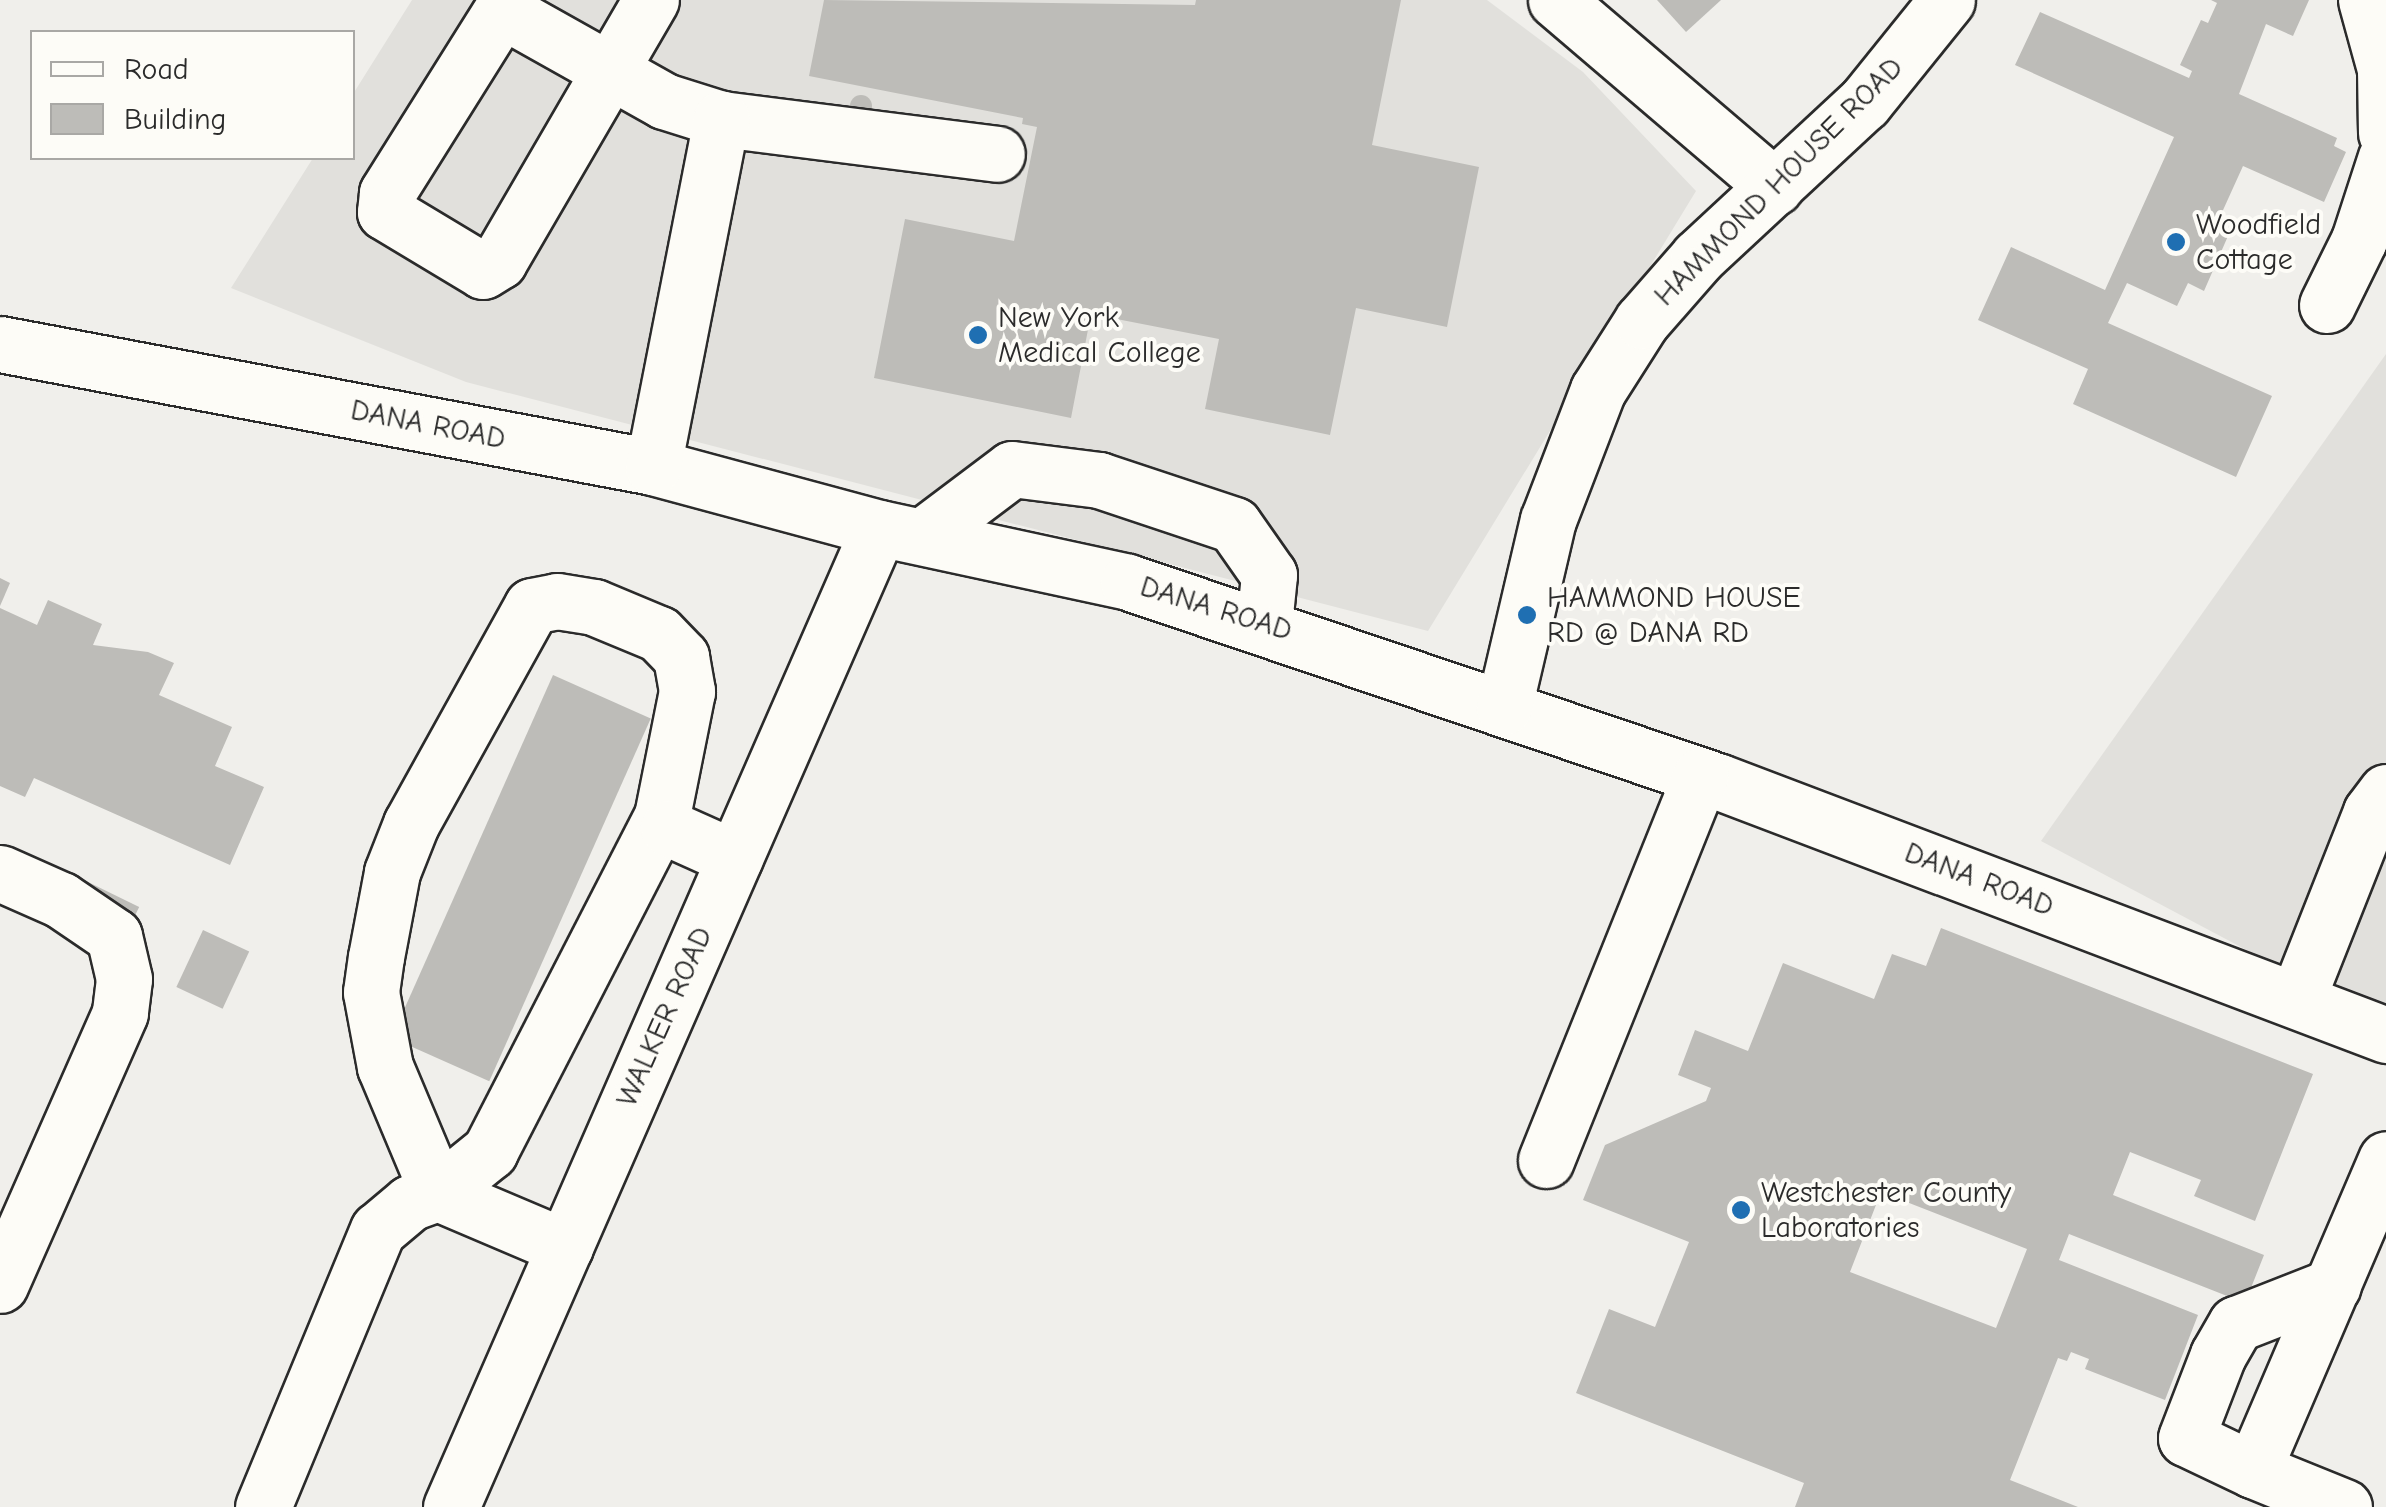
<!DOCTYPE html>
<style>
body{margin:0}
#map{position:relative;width:2386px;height:1507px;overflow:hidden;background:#f0efeb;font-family:"Comic Neue",sans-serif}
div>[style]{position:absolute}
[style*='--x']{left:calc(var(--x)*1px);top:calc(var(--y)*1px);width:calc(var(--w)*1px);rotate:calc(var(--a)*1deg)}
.built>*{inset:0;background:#e1e0dc}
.building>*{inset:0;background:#bdbcb8;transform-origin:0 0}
.round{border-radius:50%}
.roads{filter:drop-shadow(2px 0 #2b2b2b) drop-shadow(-2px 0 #2b2b2b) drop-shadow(0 2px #2b2b2b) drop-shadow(0 -2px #2b2b2b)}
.minor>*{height:55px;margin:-27.5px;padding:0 27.5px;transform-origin:27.5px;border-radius:27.5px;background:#fdfcf7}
.dots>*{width:28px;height:28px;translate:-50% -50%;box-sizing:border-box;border:5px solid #fdfcf7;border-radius:50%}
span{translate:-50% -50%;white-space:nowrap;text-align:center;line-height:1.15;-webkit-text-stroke:8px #fdfcf7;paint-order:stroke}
.street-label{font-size:30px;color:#2b2b2b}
.poi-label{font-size:30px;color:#2b2b2b}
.left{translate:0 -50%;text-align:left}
.legend{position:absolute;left:30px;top:30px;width:325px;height:130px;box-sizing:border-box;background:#fdfcf7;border:2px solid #a9a8a5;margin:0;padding:12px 18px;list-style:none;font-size:30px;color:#2b2b2b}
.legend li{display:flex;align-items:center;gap:20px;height:50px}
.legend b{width:50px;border:2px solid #a9a8a5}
</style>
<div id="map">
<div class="built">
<div style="clip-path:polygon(412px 0,1487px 0,1583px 72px,1696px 191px,1428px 631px,466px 382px,231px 288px,313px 158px,352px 158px,353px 94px)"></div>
<div style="clip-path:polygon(2386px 354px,2386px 1024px,2041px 841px)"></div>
</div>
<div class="building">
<div style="clip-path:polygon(824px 0,1195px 5px,1196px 0,1401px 0,1372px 145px,1479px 167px,1447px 327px,1356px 308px,1330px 435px,1205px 409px,1219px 339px,1091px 314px,1071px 418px,874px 378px,905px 219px,1014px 241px,1037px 127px,1022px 124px,1023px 118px,809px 76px)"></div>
<div style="clip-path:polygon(1657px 0,1721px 0,1686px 32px)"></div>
<div style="clip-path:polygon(2211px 0,2309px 0,2293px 36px,2266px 24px,2239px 94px,2337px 138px,2334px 146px,2346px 152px,2324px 202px,2243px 166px,2214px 230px,2228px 236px,2204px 291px,2188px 283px,2177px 306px,2127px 283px,2108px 323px,2272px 396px,2236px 477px,2073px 404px,2088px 369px,1978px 320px,2011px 247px,2105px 290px,2174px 137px,2015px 65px,2040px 12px,2189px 78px,2192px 71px,2180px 65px,2201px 20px,2208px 23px,2217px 3px)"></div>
<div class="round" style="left:850px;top:95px;width:22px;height:22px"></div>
<div style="clip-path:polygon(0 578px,10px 583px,0 606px)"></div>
<div style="clip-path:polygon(48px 600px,102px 624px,93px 645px,148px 652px,174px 663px,159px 695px,232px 727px,215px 766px,264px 787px,230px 865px,34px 778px,25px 797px,0 786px,0 608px,37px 625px)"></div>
<div style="left:553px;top:675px;width:107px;height:397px;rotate:24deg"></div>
<div style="left:43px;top:860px;width:107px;height:22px;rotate:26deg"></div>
<div style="clip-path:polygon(evenodd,1941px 928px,2313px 1074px,2255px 1221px,2194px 1196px,2201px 1180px,2130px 1152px,2113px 1195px,2264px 1255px,2245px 1303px,2069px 1234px,2059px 1260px,2198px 1315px,2165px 1400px,2085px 1369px,2089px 1359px,2071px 1352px,2067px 1361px,2058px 1358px,2010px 1480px,2078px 1507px,1795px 1507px,1804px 1483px,1576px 1393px,1609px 1309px,1655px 1327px,1689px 1242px,1583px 1200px,1605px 1145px,1706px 1101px,1711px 1088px,1678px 1075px,1695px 1030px,1748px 1051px,1783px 963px,1874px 999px,1892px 954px,1926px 966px,1941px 928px,1881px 1192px,2027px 1249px,1996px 1328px,1850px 1272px,1881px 1192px)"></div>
<div style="left:203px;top:930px;width:51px;height:63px;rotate:25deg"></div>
</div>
<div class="roads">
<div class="minor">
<div style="--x:508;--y:0;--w:228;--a:122.1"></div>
<div style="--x:387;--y:193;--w:19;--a:96"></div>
<div style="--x:385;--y:212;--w:114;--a:31"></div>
<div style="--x:483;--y:271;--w:19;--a:-32"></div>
<div style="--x:499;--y:261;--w:302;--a:-59.8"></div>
<div style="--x:1556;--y:0;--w:288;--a:40.5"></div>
<div style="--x:2366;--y:0;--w:72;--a:74.6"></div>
<div style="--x:2385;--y:69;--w:64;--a:89.1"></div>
<div style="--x:502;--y:10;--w:186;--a:29.3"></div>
<div style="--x:664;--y:101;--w:60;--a:17.5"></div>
<div style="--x:721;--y:119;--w:278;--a:7.2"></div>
<div style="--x:2327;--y:305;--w:72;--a:-63.8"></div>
<div style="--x:2359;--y:240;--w:87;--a:-72"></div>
<div style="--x:0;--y:344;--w:664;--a:10.67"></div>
<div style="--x:653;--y:467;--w:234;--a:15.1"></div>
<div style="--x:879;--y:528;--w:255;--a:12.2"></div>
<div style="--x:1128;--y:582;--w:622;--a:18.67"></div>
<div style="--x:1717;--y:781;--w:716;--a:20.79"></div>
<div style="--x:653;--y:467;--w:355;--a:-78.9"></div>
<div style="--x:923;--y:536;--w:111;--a:-37"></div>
<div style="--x:1012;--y:469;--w:88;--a:7.2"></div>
<div style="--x:1099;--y:480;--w:142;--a:18.4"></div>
<div style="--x:1234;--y:525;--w:61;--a:55"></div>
<div style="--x:1269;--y:575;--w:49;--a:95.8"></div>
<div style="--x:1504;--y:707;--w:192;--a:-76.8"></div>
<div style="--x:1548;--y:520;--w:139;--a:-69"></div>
<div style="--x:1598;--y:390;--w:82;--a:-57.5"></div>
<div style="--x:1642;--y:321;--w:85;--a:-48.8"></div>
<div style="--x:1698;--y:257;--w:226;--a:-42.9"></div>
<div style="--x:1864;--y:103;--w:132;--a:-51.1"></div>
<div style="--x:662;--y:816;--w:377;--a:117.2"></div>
<div style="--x:490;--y:1151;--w:67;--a:141.1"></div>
<div style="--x:438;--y:1193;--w:137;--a:-112.8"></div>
<div style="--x:385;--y:1067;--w:76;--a:-100.6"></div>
<div style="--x:371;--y:992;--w:35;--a:-82"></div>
<div style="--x:376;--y:957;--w:86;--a:-79.3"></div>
<div style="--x:392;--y:872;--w:52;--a:-68.4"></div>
<div style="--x:411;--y:824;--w:249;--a:-61"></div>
<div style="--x:532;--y:606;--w:25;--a:-11"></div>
<div style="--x:557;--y:601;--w:37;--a:9"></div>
<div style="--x:594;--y:607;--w:70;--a:22.6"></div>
<div style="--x:659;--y:634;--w:32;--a:46"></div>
<div style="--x:681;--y:657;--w:35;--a:80"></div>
<div style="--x:687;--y:691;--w:127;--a:101.3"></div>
<div style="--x:662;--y:816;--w:13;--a:63"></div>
<div style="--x:668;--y:828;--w:73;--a:24.1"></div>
<div style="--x:0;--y:873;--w:67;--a:23.9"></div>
<div style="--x:61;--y:900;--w:64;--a:34.2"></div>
<div style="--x:114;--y:936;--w:44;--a:76.9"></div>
<div style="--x:124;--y:979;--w:34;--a:97"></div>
<div style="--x:120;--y:1013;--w:297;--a:113.8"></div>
<div style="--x:2297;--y:999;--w:201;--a:-68.4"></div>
<div style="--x:2371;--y:812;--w:25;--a:-53"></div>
<div style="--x:1546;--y:1160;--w:414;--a:-68.1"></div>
<div style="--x:2253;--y:1470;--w:74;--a:-154.5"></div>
<div style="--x:2186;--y:1438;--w:89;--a:-68.9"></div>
<div style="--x:2218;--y:1355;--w:36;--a:-60"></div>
<div style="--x:2236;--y:1324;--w:104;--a:-21.4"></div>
<div style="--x:263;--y:1507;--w:300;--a:-67.5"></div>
<div style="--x:378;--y:1230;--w:42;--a:-40.2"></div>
<div style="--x:410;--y:1203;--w:30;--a:-20"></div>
<div style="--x:438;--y:1193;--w:138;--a:23"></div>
<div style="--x:451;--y:1507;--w:1068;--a:-66.39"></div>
<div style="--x:2344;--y:1507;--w:98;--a:-157.9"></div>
<div style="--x:2253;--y:1470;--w:338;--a:-66.8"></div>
</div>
</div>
<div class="dots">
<div style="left:2176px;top:242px;background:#1f6fb2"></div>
<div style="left:978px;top:335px;background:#1f6fb2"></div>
<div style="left:1527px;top:615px;background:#1f6fb2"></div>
<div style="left:1741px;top:1210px;background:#1f6fb2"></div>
</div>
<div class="street-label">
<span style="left:1779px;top:182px;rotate:-45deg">HAMMOND HOUSE ROAD</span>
<span style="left:428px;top:425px;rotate:11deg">DANA ROAD</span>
<span style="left:1216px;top:609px;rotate:17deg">DANA ROAD</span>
<span style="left:1979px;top:880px;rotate:21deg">DANA ROAD</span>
<span style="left:665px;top:1017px;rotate:-66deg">WALKER ROAD</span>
</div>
<div class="poi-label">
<span class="left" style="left:2196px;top:242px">Woodfield<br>Cottage</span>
<span class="left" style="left:998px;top:335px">New York<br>Medical College</span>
<span class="left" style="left:1547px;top:615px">HAMMOND HOUSE<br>RD @ DANA RD</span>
<span class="left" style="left:1761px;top:1210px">Westchester County<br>Laboratories</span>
</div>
<ul class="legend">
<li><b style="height:12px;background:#fdfcf7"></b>Road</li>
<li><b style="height:28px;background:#bdbcb8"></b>Building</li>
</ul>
</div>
